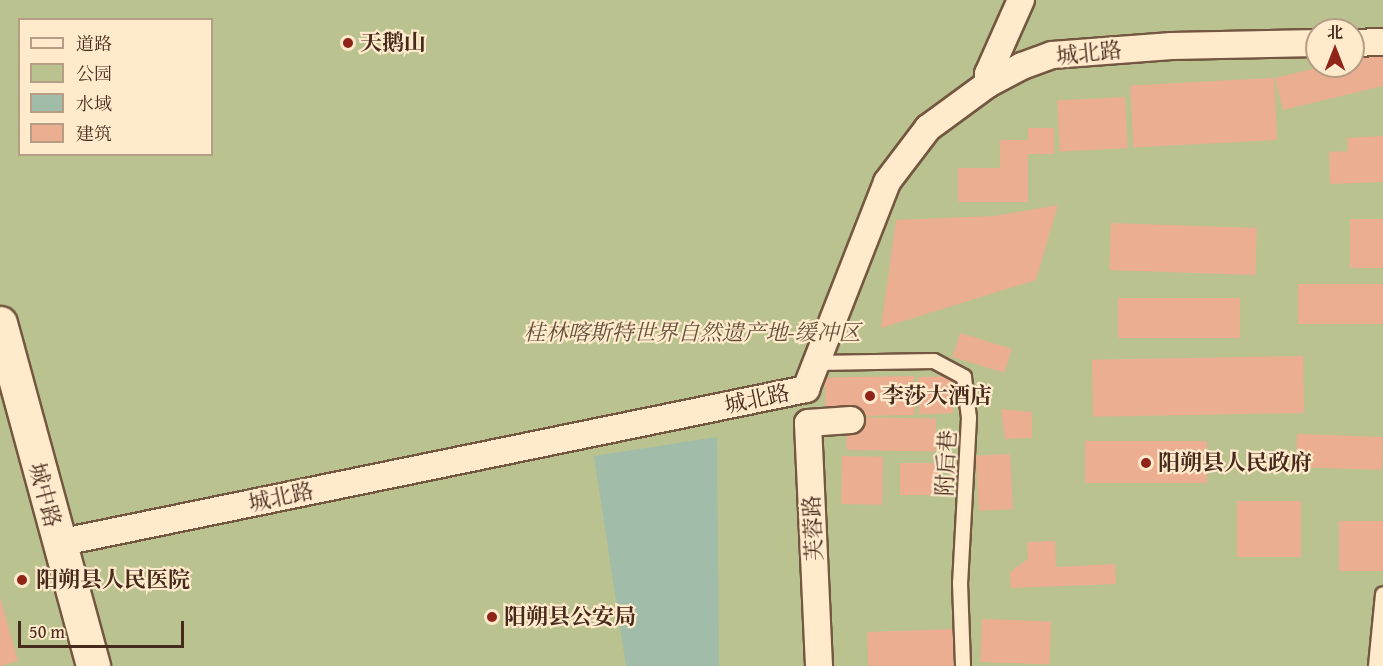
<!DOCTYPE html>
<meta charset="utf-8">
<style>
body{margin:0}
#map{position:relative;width:1383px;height:666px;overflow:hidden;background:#ffdeb0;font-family:"Gentium Book Plus","Noto Serif SC",serif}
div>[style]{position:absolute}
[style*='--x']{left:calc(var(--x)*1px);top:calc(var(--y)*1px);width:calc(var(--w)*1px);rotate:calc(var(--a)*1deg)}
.green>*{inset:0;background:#bac290}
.water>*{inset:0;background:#a1bca8}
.building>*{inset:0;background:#ecae90;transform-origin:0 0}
.roads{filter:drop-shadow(2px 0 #745741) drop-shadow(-2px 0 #745741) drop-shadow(0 2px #745741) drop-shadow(0 -2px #745741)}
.lane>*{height:14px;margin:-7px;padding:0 7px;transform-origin:7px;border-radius:7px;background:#ffeacc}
.street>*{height:26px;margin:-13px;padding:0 13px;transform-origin:13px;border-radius:13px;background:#ffeacc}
.secondary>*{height:33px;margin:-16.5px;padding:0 16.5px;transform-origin:16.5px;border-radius:16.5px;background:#ffeacc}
.dots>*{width:16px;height:16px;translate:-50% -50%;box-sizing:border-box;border:3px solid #ffeacc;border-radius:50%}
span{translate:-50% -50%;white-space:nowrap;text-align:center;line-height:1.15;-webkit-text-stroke:4.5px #ffeacc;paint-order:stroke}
.poi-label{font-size:22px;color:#462a1c;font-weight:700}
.left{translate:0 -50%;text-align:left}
.street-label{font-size:22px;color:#462a1c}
.park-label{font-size:22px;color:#635039;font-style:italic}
.legend{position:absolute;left:18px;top:18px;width:195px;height:138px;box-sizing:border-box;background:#ffeacc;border:2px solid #b59d86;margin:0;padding:8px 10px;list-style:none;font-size:18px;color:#462a1c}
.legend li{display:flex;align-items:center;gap:12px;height:30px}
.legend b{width:30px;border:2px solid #b59d86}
.north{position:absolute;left:1305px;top:18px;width:60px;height:60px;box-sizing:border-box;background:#ffeacc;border:2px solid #b59d86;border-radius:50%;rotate:0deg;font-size:16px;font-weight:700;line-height:24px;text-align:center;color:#462a1c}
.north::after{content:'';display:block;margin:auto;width:21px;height:27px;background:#8f2418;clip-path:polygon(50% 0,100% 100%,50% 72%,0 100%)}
.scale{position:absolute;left:18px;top:621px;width:166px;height:27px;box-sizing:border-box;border:3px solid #462a1c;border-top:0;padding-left:8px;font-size:18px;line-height:21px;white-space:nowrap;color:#462a1c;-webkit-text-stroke:4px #ffeacc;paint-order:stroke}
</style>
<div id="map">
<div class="green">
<div style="clip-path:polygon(evenodd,0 0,1383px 0,1383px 666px,0 666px,0 0,20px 20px,212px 20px,212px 154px,20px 154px,20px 20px,0 0,1317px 30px,1353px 30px,1353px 66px,1317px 66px,1317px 30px)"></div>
</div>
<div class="water">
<div style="clip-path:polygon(717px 437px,719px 666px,626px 666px,594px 456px)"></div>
</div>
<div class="building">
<div style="clip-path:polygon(1383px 52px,1383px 86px,1283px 110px,1275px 78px,1325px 66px,1353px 66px,1353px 59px)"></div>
<div style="left:1274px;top:78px;width:62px;height:144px;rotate:87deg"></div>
<div style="left:1125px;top:97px;width:51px;height:68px;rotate:87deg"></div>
<div style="clip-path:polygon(1028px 128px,1054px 128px,1054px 154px,1028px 154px,1028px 202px,958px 202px,958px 168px,1000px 168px,1000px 140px,1028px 140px)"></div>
<div style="clip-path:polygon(1383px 136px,1383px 182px,1330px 184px,1329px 152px,1348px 151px,1347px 138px)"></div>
<div style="clip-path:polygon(1058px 205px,1036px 280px,881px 328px,896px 220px,994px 216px)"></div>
<div style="left:1350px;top:219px;width:33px;height:49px"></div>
<div style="left:1111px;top:223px;width:146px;height:47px;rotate:2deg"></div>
<div style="left:1383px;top:284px;width:40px;height:85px;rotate:90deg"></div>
<div style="left:1118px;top:298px;width:122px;height:40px"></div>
<div style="left:960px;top:333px;width:54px;height:25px;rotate:17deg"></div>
<div style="left:1303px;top:356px;width:57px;height:211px;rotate:89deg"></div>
<div style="left:914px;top:376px;width:39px;height:89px;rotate:89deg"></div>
<div style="left:952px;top:376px;width:37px;height:34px;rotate:88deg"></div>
<div style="clip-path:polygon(1001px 409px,1032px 412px,1032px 438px,1005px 439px)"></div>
<div style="left:847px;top:417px;width:89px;height:33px;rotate:1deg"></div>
<div style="left:1297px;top:434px;width:86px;height:33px;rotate:2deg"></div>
<div style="left:1085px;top:441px;width:122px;height:42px"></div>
<div style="left:1010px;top:454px;width:55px;height:34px;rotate:87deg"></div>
<div style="left:842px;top:456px;width:41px;height:48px;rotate:1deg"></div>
<div style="left:900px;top:463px;width:38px;height:32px"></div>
<div style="left:1237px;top:501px;width:64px;height:56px"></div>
<div style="left:1339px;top:521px;width:44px;height:50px"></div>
<div style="clip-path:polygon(1055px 541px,1056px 567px,1115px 564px,1116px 584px,1011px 588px,1010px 572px,1028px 559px,1027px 542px)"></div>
<div style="clip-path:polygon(0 597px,18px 661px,1px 666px,0 666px)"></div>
<div style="left:982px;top:619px;width:69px;height:43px;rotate:2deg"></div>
<div style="left:953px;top:629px;width:37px;height:86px;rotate:88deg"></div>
</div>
<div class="roads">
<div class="lane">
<div style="--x:817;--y:363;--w:117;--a:-1"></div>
<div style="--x:934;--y:361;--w:34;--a:28"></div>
<div style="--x:964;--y:377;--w:41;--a:83"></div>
<div style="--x:969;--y:418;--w:165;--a:93.1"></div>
<div style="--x:960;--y:583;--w:83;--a:87.9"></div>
<div style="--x:1376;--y:666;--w:72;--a:-84.4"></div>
</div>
<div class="street">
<div style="--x:1353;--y:43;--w:30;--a:-2"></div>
<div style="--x:988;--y:84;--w:10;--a:-90"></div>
<div style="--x:988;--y:74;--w:81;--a:-66"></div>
<div style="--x:58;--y:543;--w:764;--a:-11.63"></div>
<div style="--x:806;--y:389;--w:222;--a:-68.6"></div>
<div style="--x:887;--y:182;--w:68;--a:-52.8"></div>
<div style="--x:928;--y:128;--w:74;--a:-36.3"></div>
<div style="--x:988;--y:84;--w:38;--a:-28"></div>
<div style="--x:1022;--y:66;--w:32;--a:-20"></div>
<div style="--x:1052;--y:55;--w:120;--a:-4.3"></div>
<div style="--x:1172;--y:46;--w:145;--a:-1.2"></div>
<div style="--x:819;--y:666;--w:243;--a:-92.6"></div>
<div style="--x:808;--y:423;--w:43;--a:-4"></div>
</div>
<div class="secondary">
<div style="--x:0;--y:323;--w:355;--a:74.8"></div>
</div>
</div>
<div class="dots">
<div style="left:348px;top:43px;background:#8f2418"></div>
<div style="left:870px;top:396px;background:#8f2418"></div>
<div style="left:1146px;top:463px;background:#8f2418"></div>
<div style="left:22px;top:580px;background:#8f2418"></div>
<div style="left:492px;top:617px;background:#8f2418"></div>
</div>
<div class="poi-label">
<span class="left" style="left:360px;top:43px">天鹅山</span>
<span class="left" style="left:882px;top:396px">李莎大酒店</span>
<span class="left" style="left:1158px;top:463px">阳朔县人民政府</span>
<span class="left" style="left:36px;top:580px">阳朔县人民医院</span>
<span class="left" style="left:504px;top:617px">阳朔县公安局</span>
</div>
<div class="street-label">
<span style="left:1089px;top:53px;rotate:-6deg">城北路</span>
<span style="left:757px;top:399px;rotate:-12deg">城北路</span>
<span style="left:946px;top:463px;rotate:-87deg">附后巷</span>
<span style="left:45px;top:495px;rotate:75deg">城中路</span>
<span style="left:281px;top:497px;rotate:-12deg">城北路</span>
<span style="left:813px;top:528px;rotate:-93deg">芙蓉路</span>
</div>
<div class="park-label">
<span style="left:692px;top:333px">桂林喀斯特世界自然遗产地-缓冲区</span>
</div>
<ul class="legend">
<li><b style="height:8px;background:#ffeacc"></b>道路</li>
<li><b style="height:16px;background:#bac290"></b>公园</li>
<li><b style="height:16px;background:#a1bca8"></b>水域</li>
<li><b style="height:16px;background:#ecae90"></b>建筑</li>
</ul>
<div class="north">北</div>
<div class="scale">50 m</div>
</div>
